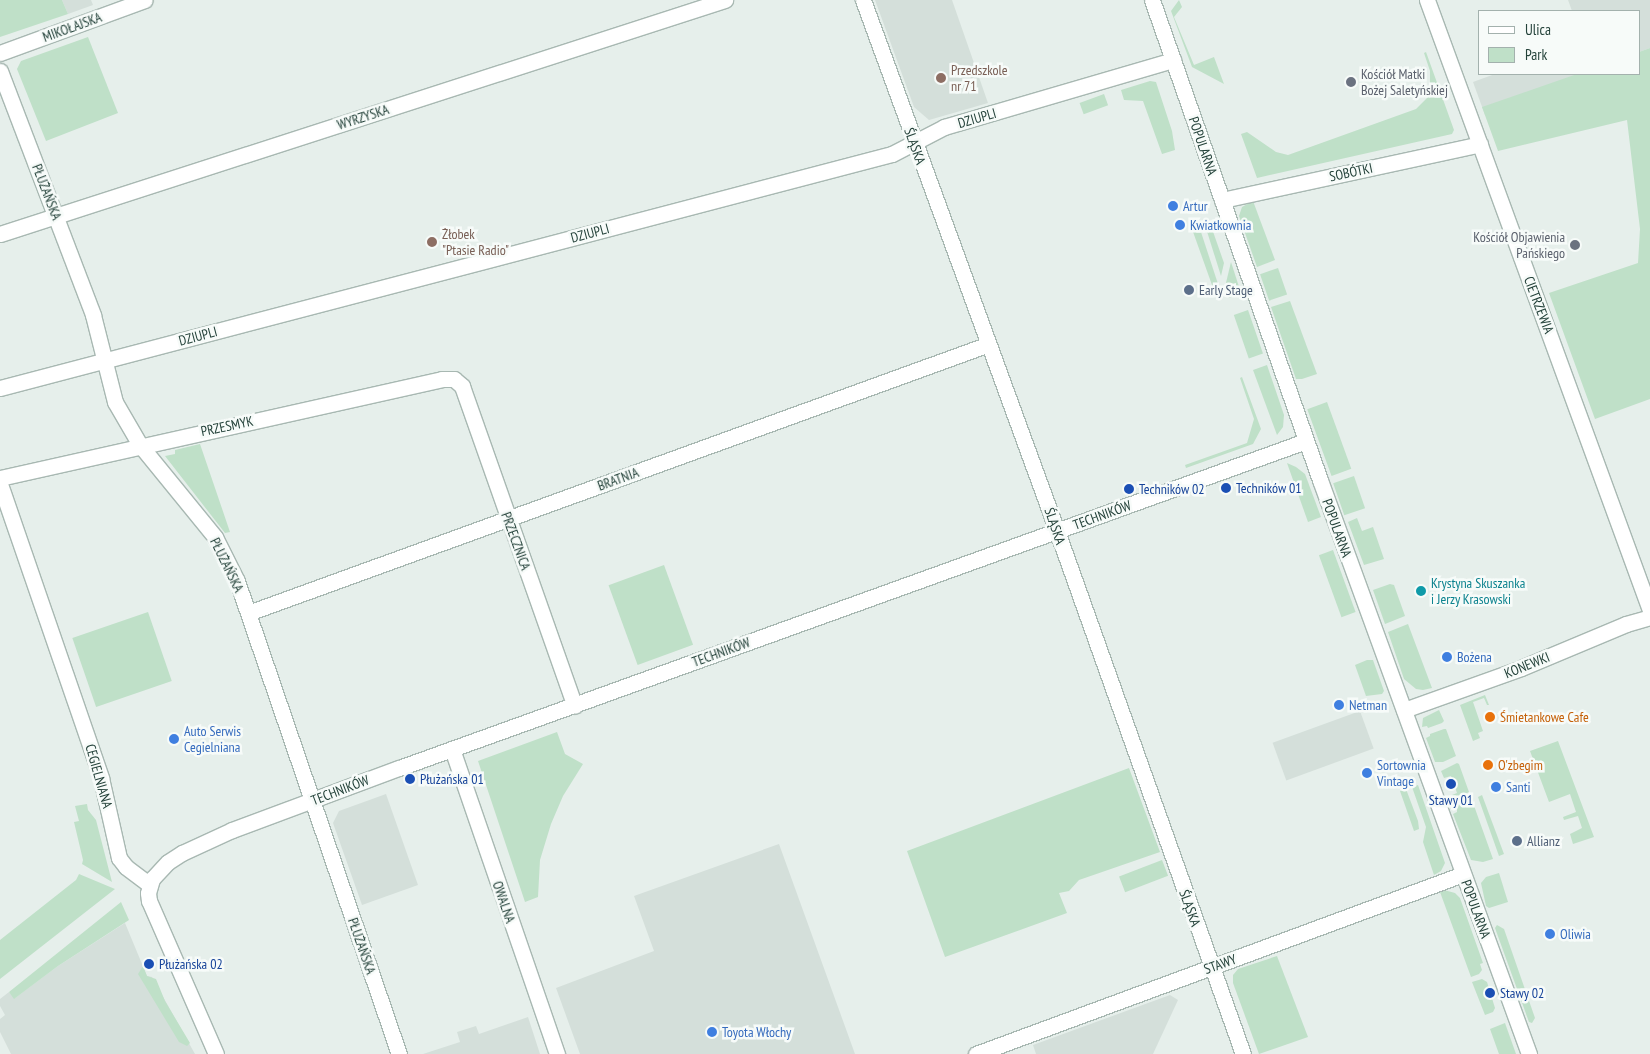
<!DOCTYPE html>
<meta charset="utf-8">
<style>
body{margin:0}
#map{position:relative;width:1650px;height:1054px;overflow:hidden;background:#e6efeb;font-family:"PT Sans Narrow",sans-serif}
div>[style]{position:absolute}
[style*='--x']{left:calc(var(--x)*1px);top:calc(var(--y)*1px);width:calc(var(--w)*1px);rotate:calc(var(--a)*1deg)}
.built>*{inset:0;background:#d4dfda;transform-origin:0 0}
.green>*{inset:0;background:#bfe0c8;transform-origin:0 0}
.roads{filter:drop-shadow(1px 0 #a8b8b2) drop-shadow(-1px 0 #a8b8b2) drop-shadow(0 1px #a8b8b2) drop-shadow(0 -1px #a8b8b2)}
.minor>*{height:15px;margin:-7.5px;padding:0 7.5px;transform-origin:7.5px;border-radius:7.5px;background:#fff}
.dots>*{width:14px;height:14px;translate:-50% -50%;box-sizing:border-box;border:2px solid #f7fbf9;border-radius:50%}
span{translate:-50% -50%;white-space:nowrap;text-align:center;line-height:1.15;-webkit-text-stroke:5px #f7fbf9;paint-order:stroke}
.street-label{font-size:14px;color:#24423a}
.education-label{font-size:14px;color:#785e54}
.left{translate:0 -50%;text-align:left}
.worship-label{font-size:14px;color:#5b616d}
.right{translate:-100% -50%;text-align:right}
.shop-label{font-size:14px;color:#366cbe}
.service-label{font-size:14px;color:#4e5e75}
.transit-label{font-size:14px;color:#164399}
.culture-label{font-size:14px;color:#0d838f}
.food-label{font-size:14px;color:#c56008}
.legend{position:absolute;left:1478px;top:10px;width:162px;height:65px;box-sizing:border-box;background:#f7fbf9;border:1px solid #a3b1ad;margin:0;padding:6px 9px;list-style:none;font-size:15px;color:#24423a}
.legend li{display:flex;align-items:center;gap:10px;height:25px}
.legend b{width:25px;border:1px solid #a3b1ad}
</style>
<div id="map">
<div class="built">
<div style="clip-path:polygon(62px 0,91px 0,93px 5px,68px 14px)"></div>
<div style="clip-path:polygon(875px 0,952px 0,988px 103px,929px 120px,914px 107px)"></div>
<div style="clip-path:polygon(1568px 0,1650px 0,1650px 48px,1639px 52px,1639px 11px,1572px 11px)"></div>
<div style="clip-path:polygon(1495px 74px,1604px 74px,1485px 115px,1473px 82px)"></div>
<div style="left:1360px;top:711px;width:40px;height:93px;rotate:70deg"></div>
<div style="clip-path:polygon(386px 794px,418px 885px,362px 905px,333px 823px,339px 811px)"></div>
<div style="clip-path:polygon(779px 844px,855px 1054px,580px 1054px,556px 988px,654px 951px,634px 896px)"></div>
<div style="clip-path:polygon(125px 923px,147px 976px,152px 977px,195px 1054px,11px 1054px,0 1032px,0 1019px,5px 1015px,0 1006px,0 999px,9px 992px,15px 998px,58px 966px)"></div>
<div style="clip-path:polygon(1170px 995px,1178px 1000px,1153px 1054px,1036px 1054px,1033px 1045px)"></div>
<div style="clip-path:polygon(528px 1017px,540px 1054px,423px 1054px,460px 1042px,457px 1032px,476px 1026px,479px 1034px)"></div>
</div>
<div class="green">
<div style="clip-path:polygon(0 0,62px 0,68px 14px,0 37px)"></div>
<div style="clip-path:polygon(1179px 0,1182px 7px,1174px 17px,1194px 65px,1214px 57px,1224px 84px,1192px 67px,1171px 11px)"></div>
<div style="clip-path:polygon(88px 37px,118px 113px,46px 141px,17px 69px,21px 61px)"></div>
<div style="clip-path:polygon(1650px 48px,1650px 399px,1595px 419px,1549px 293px,1638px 263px,1640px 229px,1627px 120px,1498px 151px,1482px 107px,1577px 74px,1639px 74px,1639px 52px)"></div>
<div style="clip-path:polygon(1426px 52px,1454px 130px,1452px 134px,1257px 178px,1241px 134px,1247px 132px,1276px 152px,1288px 155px,1416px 109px,1427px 98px,1430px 90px,1430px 71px,1424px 53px)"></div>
<div style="clip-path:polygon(1150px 81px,1156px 82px,1172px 131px,1175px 150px,1162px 154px,1143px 101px,1124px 100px,1121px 90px)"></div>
<div style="left:1104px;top:94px;width:12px;height:26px;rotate:70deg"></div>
<div style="clip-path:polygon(1253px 201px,1275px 260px,1257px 267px,1239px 216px,1242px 207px)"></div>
<div style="clip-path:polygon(1210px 223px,1224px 263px,1221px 276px,1205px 225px)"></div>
<div style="clip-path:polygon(1199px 226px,1219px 287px,1217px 299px,1192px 229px)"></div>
<div style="clip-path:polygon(1231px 262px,1241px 293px,1229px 298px,1225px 287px)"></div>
<div style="left:1278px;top:268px;width:28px;height:19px;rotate:71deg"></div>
<div style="clip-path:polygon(1290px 301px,1317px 374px,1302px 379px,1296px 379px,1271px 307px)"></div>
<div style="left:1248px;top:310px;width:46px;height:15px;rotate:71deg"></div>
<div style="clip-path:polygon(1267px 365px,1284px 415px,1283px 427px,1277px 435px,1253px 370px)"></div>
<div style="clip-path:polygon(1242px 377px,1261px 429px,1253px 444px,1186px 468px,1185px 465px,1247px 443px,1254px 419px,1240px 378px)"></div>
<div style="left:1327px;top:402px;width:71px;height:21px;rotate:70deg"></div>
<div style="clip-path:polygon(200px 444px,230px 532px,225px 533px,165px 456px,175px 454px,175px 450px)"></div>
<div style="clip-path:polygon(1287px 463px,1296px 467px,1305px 474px,1321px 517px,1308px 522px)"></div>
<div style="left:1354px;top:476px;width:34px;height:22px;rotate:71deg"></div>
<div style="clip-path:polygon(1357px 518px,1362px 531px,1373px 527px,1384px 559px,1364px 565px,1348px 522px)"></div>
<div style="left:1333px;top:550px;width:66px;height:15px;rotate:70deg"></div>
<div style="left:664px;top:565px;width:85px;height:59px;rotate:70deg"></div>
<div style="clip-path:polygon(1390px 584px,1394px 585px,1405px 616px,1385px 624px,1373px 590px)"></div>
<div style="left:148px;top:612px;width:73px;height:80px;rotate:71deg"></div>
<div style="clip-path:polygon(1408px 624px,1432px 688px,1423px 690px,1416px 689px,1404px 679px,1388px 632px)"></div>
<div style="clip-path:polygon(1367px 660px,1373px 660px,1384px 691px,1382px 694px,1366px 696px,1355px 665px)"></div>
<div style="clip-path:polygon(1485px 695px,1489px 705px,1487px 705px,1484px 698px,1473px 702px,1483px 731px,1478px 733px,1480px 738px,1473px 741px,1460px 705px)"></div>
<div style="clip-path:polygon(1439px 710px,1444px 721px,1442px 723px,1428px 728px,1427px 726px,1422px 727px,1423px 718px)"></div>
<div style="clip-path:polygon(1444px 729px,1446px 729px,1456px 756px,1443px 762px,1435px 762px,1426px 738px,1430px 736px,1430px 734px)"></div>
<div style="clip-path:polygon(557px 732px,565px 754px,583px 764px,563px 796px,551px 824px,540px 860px,538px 897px,525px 902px,478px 761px)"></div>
<div style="clip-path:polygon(1558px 741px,1594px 837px,1573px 844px,1570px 834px,1582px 828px,1578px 816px,1564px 820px,1563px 817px,1576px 812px,1570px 794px,1549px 802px,1530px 751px)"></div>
<div style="clip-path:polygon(1457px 763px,1459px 764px,1469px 792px,1455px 799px,1452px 795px,1457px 793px,1451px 776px,1444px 778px,1441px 771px)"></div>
<div style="clip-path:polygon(1129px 768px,1160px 852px,1079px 880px,1069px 891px,1059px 893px,1067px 913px,945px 957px,907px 851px)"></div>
<div style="clip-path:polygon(1418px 785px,1445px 863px,1441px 871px,1434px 875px,1423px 842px,1426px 827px,1412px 787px)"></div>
<div style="clip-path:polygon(1406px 789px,1418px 821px,1419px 829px,1414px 831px,1400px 791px)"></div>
<div style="clip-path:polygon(1482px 795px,1504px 854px,1499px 856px,1478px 797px)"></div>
<div style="clip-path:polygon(1470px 799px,1472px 800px,1493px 859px,1483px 862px,1471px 860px,1453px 814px,1457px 812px,1457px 804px)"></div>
<div style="clip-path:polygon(87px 804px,88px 810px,96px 820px,112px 882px,82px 864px,83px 860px,74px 822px,79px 821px,75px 806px)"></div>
<div style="left:1162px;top:860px;width:17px;height:46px;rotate:69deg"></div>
<div style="clip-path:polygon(1499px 873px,1508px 902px,1489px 908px,1486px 906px,1481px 883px,1486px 877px)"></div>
<div style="clip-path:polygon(79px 874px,115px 889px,0 979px,0 940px,76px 880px)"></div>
<div style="clip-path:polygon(1444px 890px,1455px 893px,1460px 898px,1483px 963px,1480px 964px,1482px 970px,1479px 974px,1471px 977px,1440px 892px)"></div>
<div style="clip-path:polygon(121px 902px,129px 920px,58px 966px,14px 999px,9px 992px)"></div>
<div style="clip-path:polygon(1497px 925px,1504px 929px,1535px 1018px,1532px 1023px,1529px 1022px,1495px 928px)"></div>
<div style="clip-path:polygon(1277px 956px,1308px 1037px,1259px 1054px,1233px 983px,1233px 975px,1238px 969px)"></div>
<div style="clip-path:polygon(143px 966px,147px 976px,156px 979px,165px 1001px,190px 1043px,187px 1046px,179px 1042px,138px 974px)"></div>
<div style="clip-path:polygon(1482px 979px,1487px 982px,1495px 1008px,1493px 1012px,1485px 1015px,1472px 982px)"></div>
<div style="clip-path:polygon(1505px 1023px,1516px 1054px,1499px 1054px,1490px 1029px)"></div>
</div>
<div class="roads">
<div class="minor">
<div style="--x:863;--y:0;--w:565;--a:69.93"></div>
<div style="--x:1057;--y:531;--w:555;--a:70.42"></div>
<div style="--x:1152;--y:0;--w:509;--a:70.71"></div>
<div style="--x:1320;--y:480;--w:611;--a:69.99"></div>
<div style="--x:1427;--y:0;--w:649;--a:69.92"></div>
<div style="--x:0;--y:53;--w:154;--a:-20.1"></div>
<div style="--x:0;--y:71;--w:261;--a:69.1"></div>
<div style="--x:93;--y:315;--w:90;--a:75.8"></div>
<div style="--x:115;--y:402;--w:50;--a:59.8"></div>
<div style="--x:140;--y:445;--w:119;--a:50.8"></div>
<div style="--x:215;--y:537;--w:49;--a:63.4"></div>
<div style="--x:237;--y:581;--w:500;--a:71.1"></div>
<div style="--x:1222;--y:200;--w:264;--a:-12.2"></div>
<div style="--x:0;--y:234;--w:762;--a:-17.89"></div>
<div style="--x:0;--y:388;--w:922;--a:-14.7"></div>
<div style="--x:892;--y:154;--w:59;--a:-27.4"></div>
<div style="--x:944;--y:127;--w:239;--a:-16.3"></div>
<div style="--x:0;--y:478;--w:453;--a:-12.6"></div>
<div style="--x:442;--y:379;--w:12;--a:0"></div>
<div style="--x:454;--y:379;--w:11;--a:41"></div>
<div style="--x:462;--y:386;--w:339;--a:70.6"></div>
<div style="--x:0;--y:484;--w:311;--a:71"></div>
<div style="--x:101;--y:778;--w:82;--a:77.3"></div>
<div style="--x:119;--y:858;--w:11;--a:52"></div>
<div style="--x:126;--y:867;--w:30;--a:37"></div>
<div style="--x:248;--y:613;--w:788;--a:-19.95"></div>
<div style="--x:1404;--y:710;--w:124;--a:-19.7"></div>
<div style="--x:1521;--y:668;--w:114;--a:-22.7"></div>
<div style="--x:1626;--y:624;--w:25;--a:-16"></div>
<div style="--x:452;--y:749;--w:323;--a:71"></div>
<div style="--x:216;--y:1054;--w:167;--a:-113.6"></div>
<div style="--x:149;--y:901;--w:8;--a:-97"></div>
<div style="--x:148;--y:893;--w:15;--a:-74"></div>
<div style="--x:152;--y:879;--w:23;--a:-47"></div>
<div style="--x:168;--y:862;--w:17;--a:-33"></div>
<div style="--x:182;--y:853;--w:55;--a:-24.7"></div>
<div style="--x:232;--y:830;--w:178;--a:-20.4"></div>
<div style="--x:399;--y:768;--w:964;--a:-19.83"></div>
<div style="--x:976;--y:1054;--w:519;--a:-20.28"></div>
</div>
</div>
<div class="dots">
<div style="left:941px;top:78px;background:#8d6e63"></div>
<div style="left:1351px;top:82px;background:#6b7280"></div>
<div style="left:1173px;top:206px;background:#3f7fe0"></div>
<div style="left:1180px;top:225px;background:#3f7fe0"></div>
<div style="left:432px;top:242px;background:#8d6e63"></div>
<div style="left:1575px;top:245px;background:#6b7280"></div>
<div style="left:1189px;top:290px;background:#5c6f8a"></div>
<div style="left:1226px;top:488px;background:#1a4fb4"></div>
<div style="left:1129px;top:489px;background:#1a4fb4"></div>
<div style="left:1421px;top:591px;background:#0f9aa8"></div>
<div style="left:1447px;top:657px;background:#3f7fe0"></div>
<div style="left:1339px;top:705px;background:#3f7fe0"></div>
<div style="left:1490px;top:717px;background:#e8710a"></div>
<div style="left:174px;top:739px;background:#3f7fe0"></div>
<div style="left:1488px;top:765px;background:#e8710a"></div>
<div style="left:1367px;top:773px;background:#3f7fe0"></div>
<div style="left:410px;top:779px;background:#1a4fb4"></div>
<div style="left:1451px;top:784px;background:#1a4fb4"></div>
<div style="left:1496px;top:787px;background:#3f7fe0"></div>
<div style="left:1517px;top:841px;background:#5c6f8a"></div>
<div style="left:1550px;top:934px;background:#3f7fe0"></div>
<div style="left:149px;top:964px;background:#1a4fb4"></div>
<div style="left:1490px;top:993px;background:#1a4fb4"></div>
<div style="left:712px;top:1032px;background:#3f7fe0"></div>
</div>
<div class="street-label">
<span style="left:72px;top:27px;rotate:-20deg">MIKOŁAJSKA</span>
<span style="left:363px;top:117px;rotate:-18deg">WYRZYSKA</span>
<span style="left:977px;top:118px;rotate:-16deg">DZIUPLI</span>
<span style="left:915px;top:146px;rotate:70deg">ŚLĄSKA</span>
<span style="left:1203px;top:146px;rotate:71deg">POPULARNA</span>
<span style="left:1351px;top:172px;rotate:-12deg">SOBÓTKI</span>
<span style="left:47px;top:192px;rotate:69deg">PŁUŻAŃSKA</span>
<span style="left:590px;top:233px;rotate:-15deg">DZIUPLI</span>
<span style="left:1539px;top:305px;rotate:69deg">CIETRZEWIA</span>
<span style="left:198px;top:336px;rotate:-15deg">DZIUPLI</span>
<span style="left:227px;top:426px;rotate:-12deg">PRZESMYK</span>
<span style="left:618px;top:479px;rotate:-20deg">BRATNIA</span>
<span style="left:1102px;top:515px;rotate:-20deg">TECHNIKÓW</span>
<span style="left:1055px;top:526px;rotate:71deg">ŚLĄSKA</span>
<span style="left:1337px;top:528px;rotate:70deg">POPULARNA</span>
<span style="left:516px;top:541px;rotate:70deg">PRZECZNICA</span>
<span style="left:227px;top:565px;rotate:64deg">PŁUŻAŃSKA</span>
<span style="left:721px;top:652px;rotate:-20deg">TECHNIKÓW</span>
<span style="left:1527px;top:665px;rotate:-22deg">KONEWKI</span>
<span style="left:99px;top:776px;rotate:74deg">CEGIELNIANA</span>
<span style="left:340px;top:790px;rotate:-21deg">TECHNIKÓW</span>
<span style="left:504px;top:902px;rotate:71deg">OWALNA</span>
<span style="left:1190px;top:908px;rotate:70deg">ŚLĄSKA</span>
<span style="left:1476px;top:909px;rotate:70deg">POPULARNA</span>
<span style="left:362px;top:946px;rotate:71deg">PŁUŻAŃSKA</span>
<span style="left:1220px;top:964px;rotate:-20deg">STAWY</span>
</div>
<div class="education-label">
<span class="left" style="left:951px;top:78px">Przedszkole<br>nr 71</span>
<span class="left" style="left:442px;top:242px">Żłobek<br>"Ptasie Radio"</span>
</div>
<div class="worship-label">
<span class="left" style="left:1361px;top:82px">Kościół Matki<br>Bożej Saletyńskiej</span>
<span class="right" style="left:1565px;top:245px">Kościół Objawienia<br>Pańskiego</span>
</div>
<div class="shop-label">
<span class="left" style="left:1183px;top:206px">Artur</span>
<span class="left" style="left:1190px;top:225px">Kwiatkownia</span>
<span class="left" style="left:1457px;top:657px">Bożena</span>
<span class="left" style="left:1349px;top:705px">Netman</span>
<span class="left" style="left:184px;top:739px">Auto Serwis<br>Cegielniana</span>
<span class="left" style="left:1377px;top:773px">Sortownia<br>Vintage</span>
<span class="left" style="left:1506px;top:787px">Santi</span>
<span class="left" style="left:1560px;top:934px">Oliwia</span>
<span class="left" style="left:722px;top:1032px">Toyota Włochy</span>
</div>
<div class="service-label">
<span class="left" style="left:1199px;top:290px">Early Stage</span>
<span class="left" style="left:1527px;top:841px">Allianz</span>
</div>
<div class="transit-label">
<span class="left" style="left:1236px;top:488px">Techników 01</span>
<span class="left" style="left:1139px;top:489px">Techników 02</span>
<span class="left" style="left:420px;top:779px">Płużańska 01</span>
<span style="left:1451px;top:800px">Stawy 01</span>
<span class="left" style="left:159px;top:964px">Płużańska 02</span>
<span class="left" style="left:1500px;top:993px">Stawy 02</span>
</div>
<div class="culture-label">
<span class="left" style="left:1431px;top:591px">Krystyna Skuszanka<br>i Jerzy Krasowski</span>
</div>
<div class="food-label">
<span class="left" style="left:1500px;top:717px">Śmietankowe Cafe</span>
<span class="left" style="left:1498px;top:765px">O'zbegim</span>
</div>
<ul class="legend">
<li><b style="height:6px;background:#fff"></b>Ulica</li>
<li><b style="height:14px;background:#bfe0c8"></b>Park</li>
</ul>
</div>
